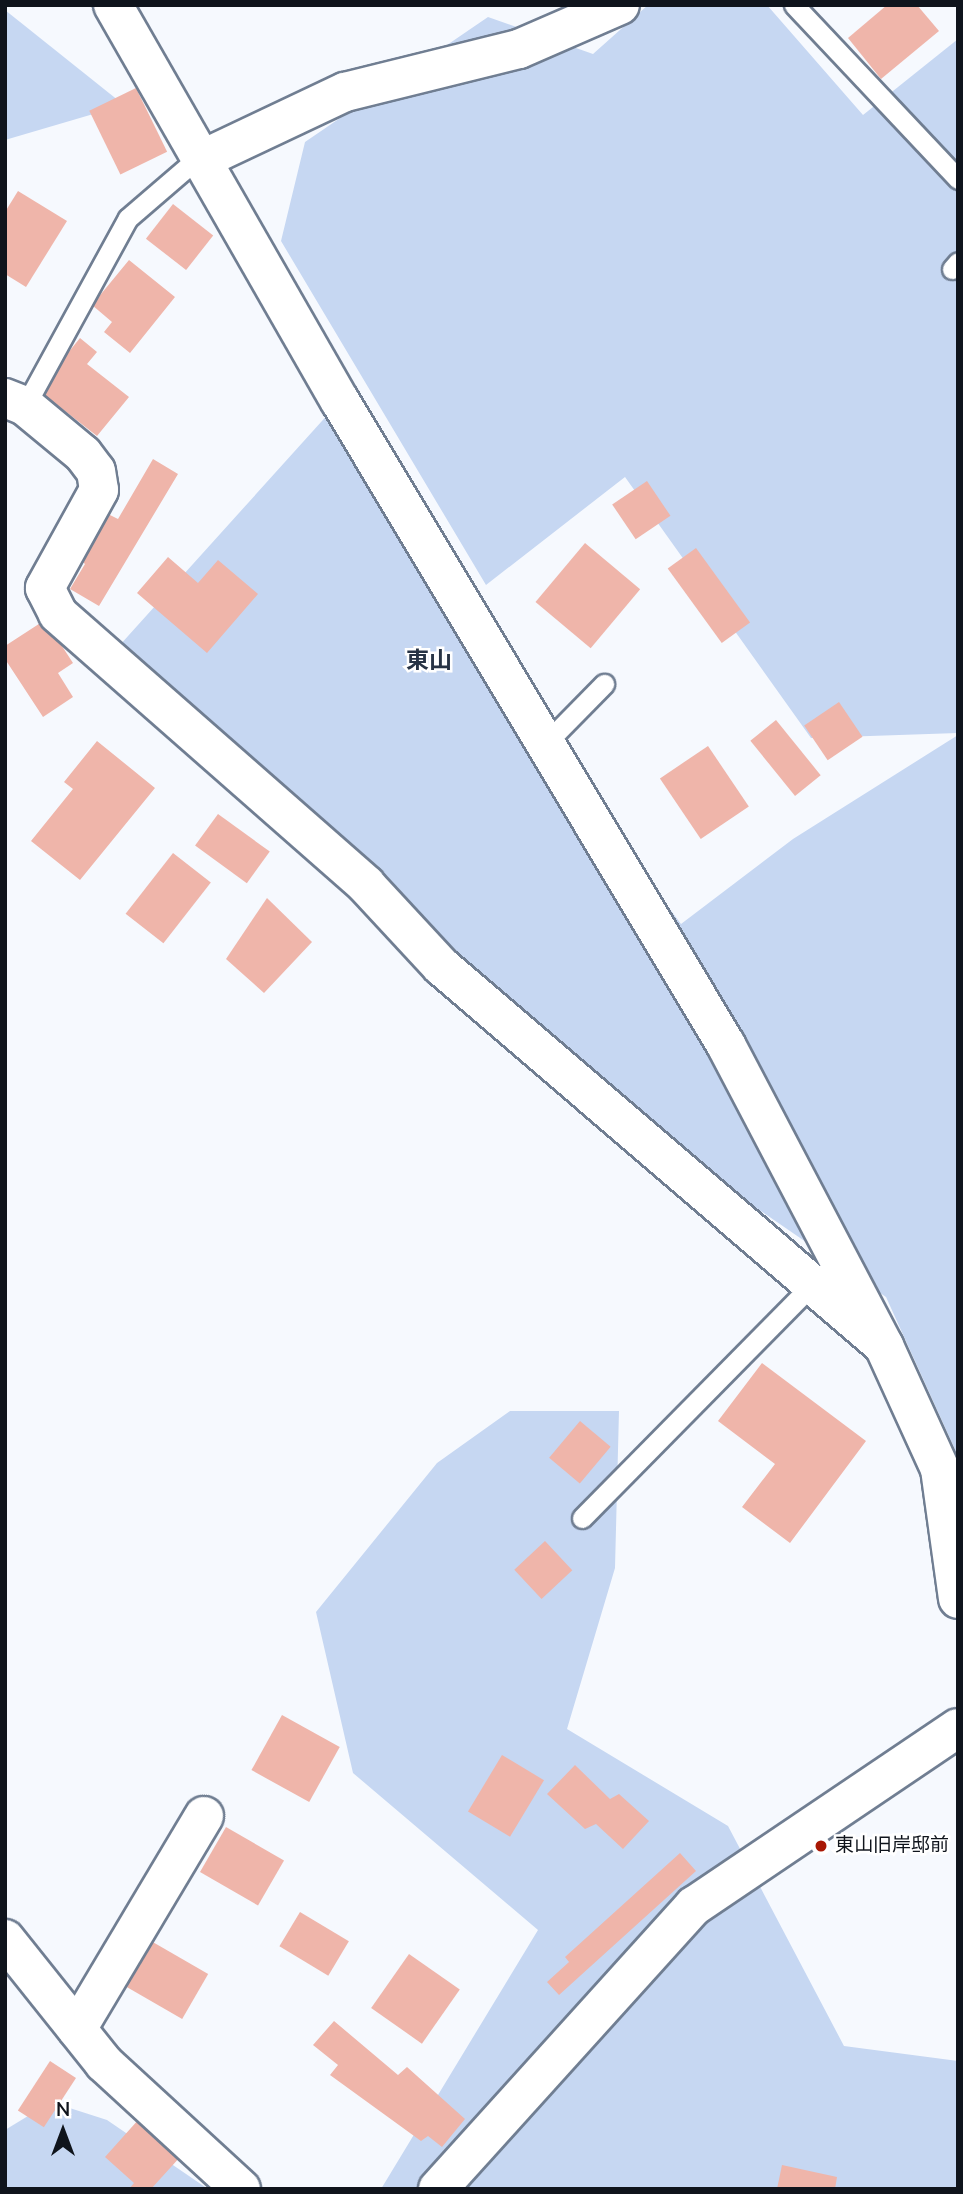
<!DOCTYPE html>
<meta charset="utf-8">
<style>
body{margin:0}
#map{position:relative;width:963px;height:2194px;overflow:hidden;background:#f6f9fe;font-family:"Nunito Sans","Noto Sans JP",sans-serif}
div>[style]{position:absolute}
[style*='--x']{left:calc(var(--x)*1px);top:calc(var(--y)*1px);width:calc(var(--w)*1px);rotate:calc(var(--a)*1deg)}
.green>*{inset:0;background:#c6d7f2}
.building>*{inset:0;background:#efb5aa;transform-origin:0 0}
.roads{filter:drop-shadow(2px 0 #707e92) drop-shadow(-2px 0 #707e92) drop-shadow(0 2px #707e92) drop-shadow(0 -2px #707e92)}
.lane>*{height:19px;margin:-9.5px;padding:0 9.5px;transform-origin:9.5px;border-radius:9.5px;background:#fff}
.street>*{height:38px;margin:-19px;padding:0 19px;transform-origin:19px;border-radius:19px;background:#fff}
.secondary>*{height:38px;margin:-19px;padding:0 19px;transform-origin:19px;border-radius:19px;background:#fff}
.dots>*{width:19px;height:19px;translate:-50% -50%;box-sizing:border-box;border:4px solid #fff;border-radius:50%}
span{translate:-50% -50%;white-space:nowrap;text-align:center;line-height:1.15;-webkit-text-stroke:5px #fff;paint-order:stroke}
.poi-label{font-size:19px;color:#0f141c}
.left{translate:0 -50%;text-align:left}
.quarter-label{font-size:23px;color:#273345;font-weight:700}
.frame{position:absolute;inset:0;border:7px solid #0f141c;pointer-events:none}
.north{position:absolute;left:28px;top:2096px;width:70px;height:70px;-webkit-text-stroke:5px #fff;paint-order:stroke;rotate:0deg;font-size:19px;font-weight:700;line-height:28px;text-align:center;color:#0f141c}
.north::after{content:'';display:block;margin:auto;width:24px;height:32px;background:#0f141c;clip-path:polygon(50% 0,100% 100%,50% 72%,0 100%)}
</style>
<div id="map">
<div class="green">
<div style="clip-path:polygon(648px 5px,767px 5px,863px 115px,958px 39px,958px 733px,811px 738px,625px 477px,486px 585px,281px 241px,305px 142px,488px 17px,593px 54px)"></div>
<div style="clip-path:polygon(5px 10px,124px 105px,5px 140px)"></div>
<div style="clip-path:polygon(340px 401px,546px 743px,681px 924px,793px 839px,958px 735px,958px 1456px,886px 1297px,602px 1102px,110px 656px)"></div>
<div style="clip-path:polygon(510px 1411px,619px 1411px,615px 1568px,567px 1729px,728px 1826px,844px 2046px,958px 2061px,958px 2189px,381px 2189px,538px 1930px,353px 1773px,316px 1612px,437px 1463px)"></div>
<div style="clip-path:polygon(51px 2102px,107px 2120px,208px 2189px,5px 2189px,5px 2130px)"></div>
</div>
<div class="building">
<div style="clip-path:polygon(887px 5px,917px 5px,939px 31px,881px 79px,848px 38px)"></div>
<div style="left:136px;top:88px;width:71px;height:52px;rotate:64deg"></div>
<div style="clip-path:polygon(18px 191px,67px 221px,26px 287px,5px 274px,5px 212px)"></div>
<div style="left:173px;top:204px;width:51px;height:44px;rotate:38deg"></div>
<div style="clip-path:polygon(129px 260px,175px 297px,130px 353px,104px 332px,112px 322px,92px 305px)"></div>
<div style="clip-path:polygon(80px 338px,97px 352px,87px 364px,129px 397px,97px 436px,38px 390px)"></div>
<div style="clip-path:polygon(153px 459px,178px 474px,99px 606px,70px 589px,85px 564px,79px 558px,106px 513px,118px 519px)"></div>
<div style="left:647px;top:481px;width:42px;height:42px;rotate:56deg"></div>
<div style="left:585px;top:543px;width:72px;height:77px;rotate:40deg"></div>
<div style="left:696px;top:548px;width:92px;height:35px;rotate:54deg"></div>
<div style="clip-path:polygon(168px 557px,198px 583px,218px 560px,258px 594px,207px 653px,137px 593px)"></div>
<div style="clip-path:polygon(45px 620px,73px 663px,58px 673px,73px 697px,43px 717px,5px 659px,5px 646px)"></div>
<div style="left:839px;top:702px;width:42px;height:42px;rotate:56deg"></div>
<div style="left:776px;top:720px;width:71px;height:33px;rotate:51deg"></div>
<div style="clip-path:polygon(97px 741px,155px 788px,80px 880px,31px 841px,73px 789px,64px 782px)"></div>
<div style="left:708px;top:746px;width:73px;height:58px;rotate:56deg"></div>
<div style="left:218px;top:814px;width:64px;height:39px;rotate:36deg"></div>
<div style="left:173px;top:853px;width:48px;height:77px;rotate:38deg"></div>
<div style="clip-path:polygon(267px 898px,312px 942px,264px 993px,226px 959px)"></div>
<div style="clip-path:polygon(762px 1363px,866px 1441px,790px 1543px,742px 1507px,775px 1464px,718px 1421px)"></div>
<div style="left:580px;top:1421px;width:40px;height:48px;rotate:40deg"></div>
<div style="left:545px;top:1541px;width:40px;height:42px;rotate:47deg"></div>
<div style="left:282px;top:1715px;width:66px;height:63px;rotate:29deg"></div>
<div style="left:502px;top:1755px;width:49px;height:66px;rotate:31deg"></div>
<div style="clip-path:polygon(575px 1765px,610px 1799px,619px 1794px,649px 1821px,623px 1849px,596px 1824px,585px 1829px,547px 1794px)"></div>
<div style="left:226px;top:1827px;width:67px;height:52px;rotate:30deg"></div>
<div style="clip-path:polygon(680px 1853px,696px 1871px,559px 1995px,547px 1982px,569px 1962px,565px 1957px)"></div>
<div style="left:300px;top:1912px;width:57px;height:40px;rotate:31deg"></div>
<div style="left:151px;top:1941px;width:66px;height:52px;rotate:30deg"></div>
<div style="left:409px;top:1954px;width:62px;height:66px;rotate:35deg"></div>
<div style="clip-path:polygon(334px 2021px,398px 2075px,407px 2067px,465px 2119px,442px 2147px,428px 2136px,421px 2141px,330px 2075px,338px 2065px,313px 2045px)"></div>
<div style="left:50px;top:2061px;width:31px;height:59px;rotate:33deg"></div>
<div style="clip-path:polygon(139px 2119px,181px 2156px,151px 2189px,129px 2189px,134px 2183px,105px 2157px)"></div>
<div style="clip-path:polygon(782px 2165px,837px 2177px,835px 2189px,777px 2189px)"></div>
</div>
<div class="roads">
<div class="lane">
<div style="--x:794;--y:5;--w:239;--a:46.7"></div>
<div style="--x:952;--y:269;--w:9;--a:-49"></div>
<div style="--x:25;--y:406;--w:214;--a:-61.3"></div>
<div style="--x:128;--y:218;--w:95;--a:-40.7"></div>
<div style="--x:546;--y:743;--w:83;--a:-45.5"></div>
<div style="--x:582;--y:1518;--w:327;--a:-45.4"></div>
</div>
<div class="street">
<div style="--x:203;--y:159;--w:157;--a:-25.3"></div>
<div style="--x:345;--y:92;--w:179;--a:-13.9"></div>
<div style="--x:519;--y:49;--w:110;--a:-23.5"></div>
<div style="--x:5;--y:398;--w:22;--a:22"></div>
<div style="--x:25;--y:406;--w:75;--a:39.6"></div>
<div style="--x:83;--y:454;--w:21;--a:53"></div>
<div style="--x:96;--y:471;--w:19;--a:81"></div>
<div style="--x:99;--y:490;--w:112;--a:118.9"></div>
<div style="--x:45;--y:588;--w:29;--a:63"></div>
<div style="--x:58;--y:614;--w:410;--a:41.3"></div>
<div style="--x:366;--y:885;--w:110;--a:47.2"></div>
<div style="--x:441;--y:966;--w:582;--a:40.61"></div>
<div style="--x:5;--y:1939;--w:159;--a:51.4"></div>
<div style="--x:104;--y:2063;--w:186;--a:42.6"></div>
<div style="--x:77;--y:2029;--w:248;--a:-59.2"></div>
</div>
<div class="secondary">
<div style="--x:113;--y:5;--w:456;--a:60.2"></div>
<div style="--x:340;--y:401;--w:751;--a:59.06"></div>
<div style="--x:726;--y:1045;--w:340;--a:62.3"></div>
<div style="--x:884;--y:1346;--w:135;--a:65.5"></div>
<div style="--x:940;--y:1469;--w:131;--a:82.1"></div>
<div style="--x:438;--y:2189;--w:382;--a:-47.9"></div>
<div style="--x:694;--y:1906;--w:318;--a:-34"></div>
</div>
</div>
<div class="dots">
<div style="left:821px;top:1846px;background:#a81704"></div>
</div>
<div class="poi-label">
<span class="left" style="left:835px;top:1846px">東山旧岸邸前</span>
</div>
<div class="quarter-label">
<span style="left:429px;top:661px">東山</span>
</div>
<div class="frame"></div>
<div class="north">N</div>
</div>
